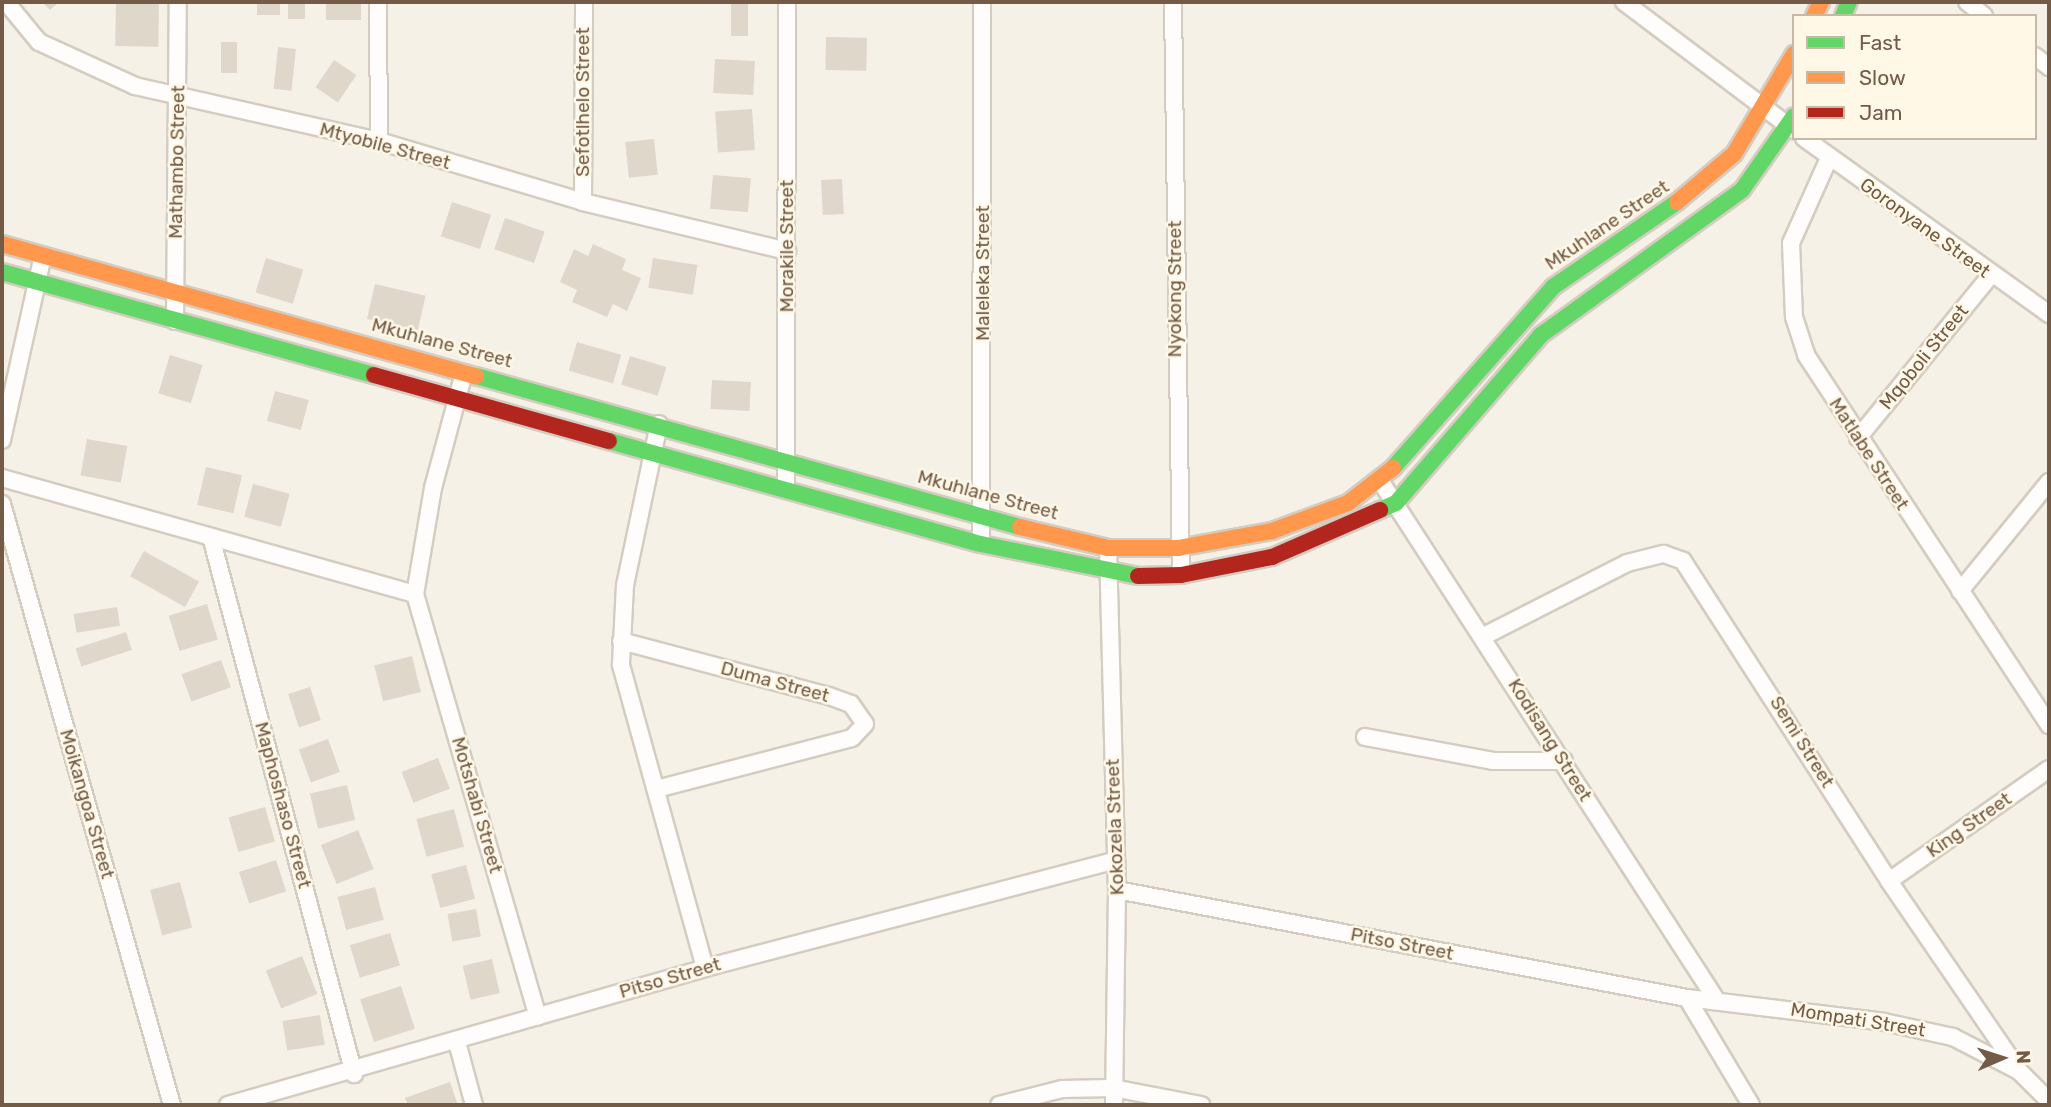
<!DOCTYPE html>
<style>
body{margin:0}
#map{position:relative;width:2051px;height:1107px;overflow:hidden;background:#f6f1e6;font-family:Rubik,sans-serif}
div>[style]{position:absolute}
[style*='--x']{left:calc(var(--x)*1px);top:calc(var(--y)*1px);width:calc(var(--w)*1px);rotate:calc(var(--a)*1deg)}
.building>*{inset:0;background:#e0d7cb;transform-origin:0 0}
.roads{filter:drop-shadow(2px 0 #d5ccc1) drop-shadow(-2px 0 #d5ccc1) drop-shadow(0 2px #d5ccc1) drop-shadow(0 -2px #d5ccc1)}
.street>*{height:16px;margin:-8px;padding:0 8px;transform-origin:8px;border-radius:8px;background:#fefdfb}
.fast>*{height:16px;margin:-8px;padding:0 8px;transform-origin:8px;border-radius:8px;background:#63d668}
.slow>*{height:16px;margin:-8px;padding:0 8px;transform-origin:8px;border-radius:8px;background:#ff974d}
.jam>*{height:16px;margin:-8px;padding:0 8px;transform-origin:8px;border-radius:8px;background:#b3261e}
span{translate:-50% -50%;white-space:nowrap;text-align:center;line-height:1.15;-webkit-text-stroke:5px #fff8e6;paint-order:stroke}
.street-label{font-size:19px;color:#735b47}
.frame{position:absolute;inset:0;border:4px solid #735b47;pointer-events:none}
.legend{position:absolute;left:1792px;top:14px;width:245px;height:126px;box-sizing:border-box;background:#fff8e6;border:2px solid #c7b9a6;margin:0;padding:9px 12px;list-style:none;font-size:21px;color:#735b47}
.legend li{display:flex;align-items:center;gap:14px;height:35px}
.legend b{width:35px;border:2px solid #c7b9a6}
.north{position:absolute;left:1967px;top:1023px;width:70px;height:70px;-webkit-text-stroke:5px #fff8e6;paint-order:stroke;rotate:87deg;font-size:19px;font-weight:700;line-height:28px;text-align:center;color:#735b47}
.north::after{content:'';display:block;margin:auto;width:24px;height:32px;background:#735b47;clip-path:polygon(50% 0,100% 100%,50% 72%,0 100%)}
</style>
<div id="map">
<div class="building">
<div style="clip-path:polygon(42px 2px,59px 2px,50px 10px)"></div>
<div style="left:257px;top:2px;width:23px;height:13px"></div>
<div style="left:288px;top:2px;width:17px;height:17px"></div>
<div style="left:326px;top:2px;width:35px;height:18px"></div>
<div style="left:731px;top:2px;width:17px;height:34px"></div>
<div style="left:116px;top:3px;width:43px;height:43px;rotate:1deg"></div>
<div style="left:826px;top:37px;width:41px;height:33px;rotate:1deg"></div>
<div style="left:221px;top:42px;width:16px;height:31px"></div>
<div style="left:278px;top:47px;width:18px;height:42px;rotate:6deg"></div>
<div style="left:715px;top:59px;width:40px;height:34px;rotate:3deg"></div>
<div style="left:334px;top:60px;width:27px;height:33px;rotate:34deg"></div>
<div style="left:752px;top:109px;width:41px;height:37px;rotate:86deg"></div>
<div style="left:654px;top:139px;width:36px;height:29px;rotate:84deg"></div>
<div style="left:713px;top:175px;width:38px;height:34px;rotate:5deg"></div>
<div style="left:842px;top:179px;width:35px;height:21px;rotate:87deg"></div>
<div style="left:452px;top:202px;width:41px;height:36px;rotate:18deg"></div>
<div style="left:505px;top:218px;width:42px;height:33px;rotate:19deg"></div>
<div style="clip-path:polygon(593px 244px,626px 259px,622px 270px,641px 278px,627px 311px,613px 304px,607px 317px,572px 302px,577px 290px,560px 282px,574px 249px,588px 256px)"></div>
<div style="left:266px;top:258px;width:39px;height:36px;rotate:17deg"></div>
<div style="left:653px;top:258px;width:45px;height:30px;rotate:9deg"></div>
<div style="left:375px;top:284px;width:52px;height:36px;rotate:13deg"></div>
<div style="left:577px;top:342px;width:46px;height:30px;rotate:16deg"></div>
<div style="left:170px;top:355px;width:34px;height:40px;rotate:17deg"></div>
<div style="left:630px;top:356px;width:38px;height:30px;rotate:17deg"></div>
<div style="left:712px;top:380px;width:39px;height:29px;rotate:3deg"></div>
<div style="left:275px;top:391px;width:35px;height:31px;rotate:15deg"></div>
<div style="left:87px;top:439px;width:41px;height:37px;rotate:10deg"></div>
<div style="left:206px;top:467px;width:37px;height:39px;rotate:13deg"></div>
<div style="left:253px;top:484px;width:38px;height:34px;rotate:15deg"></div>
<div style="left:144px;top:551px;width:63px;height:29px;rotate:29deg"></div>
<div style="left:207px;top:604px;width:37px;height:40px;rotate:73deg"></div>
<div style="left:117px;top:607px;width:19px;height:44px;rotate:81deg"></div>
<div style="left:126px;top:632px;width:19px;height:53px;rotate:72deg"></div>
<div style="left:412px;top:656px;width:37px;height:39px;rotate:76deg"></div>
<div style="left:221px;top:660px;width:29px;height:42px;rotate:70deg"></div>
<div style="left:310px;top:687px;width:35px;height:23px;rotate:72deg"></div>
<div style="left:328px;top:739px;width:35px;height:31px;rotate:70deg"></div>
<div style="left:438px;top:758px;width:33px;height:39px;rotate:69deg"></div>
<div style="left:347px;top:785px;width:36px;height:38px;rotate:77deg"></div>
<div style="left:265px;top:807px;width:36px;height:38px;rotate:74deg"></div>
<div style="left:454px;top:809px;width:39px;height:39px;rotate:75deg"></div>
<div style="left:358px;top:830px;width:42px;height:40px;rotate:68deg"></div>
<div style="left:276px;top:860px;width:33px;height:39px;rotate:72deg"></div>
<div style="left:466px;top:865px;width:35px;height:36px;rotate:75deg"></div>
<div style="left:180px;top:882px;width:47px;height:31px;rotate:75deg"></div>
<div style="left:375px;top:887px;width:34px;height:39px;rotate:75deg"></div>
<div style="left:476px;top:909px;width:28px;height:29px;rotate:80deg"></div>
<div style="left:390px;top:933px;width:34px;height:42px;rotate:73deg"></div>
<div style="left:302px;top:956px;width:41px;height:39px;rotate:68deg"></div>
<div style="left:492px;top:959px;width:35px;height:30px;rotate:77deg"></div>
<div style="left:401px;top:986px;width:45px;height:43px;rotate:72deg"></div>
<div style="left:320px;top:1015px;width:30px;height:38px;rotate:81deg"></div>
<div style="clip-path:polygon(450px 1082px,458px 1105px,408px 1105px,405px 1098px)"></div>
</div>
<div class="roads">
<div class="street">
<div style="--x:6;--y:2;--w:52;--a:50.5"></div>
<div style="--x:39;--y:42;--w:106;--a:24.6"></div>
<div style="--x:135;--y:86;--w:250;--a:12.7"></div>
<div style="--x:379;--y:141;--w:213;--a:16.6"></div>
<div style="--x:583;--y:202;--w:210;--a:13.5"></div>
<div style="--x:378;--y:2;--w:139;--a:89.6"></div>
<div style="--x:1173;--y:2;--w:573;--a:89.2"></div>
<div style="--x:1624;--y:2;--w:213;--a:37"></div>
<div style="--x:1967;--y:2;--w:22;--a:39"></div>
<div style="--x:2035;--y:56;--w:18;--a:38"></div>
<div style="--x:1804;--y:138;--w:302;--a:35.7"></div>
<div style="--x:1829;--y:158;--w:93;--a:114.1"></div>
<div style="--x:1791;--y:243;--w:74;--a:87.7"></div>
<div style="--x:1794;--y:317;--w:40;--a:72"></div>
<div style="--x:1806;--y:355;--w:443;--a:56.7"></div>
<div style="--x:583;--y:202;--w:200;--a:-89.7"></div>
<div style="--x:175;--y:321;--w:319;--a:-89.5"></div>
<div style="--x:464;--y:373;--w:119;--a:105.1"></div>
<div style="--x:433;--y:488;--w:108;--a:99.6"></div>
<div style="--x:415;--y:594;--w:440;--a:73.8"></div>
<div style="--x:659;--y:424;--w:165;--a:101.9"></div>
<div style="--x:625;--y:585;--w:80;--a:92.9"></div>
<div style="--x:621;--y:665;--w:314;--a:74.5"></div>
<div style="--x:1858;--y:438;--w:209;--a:-50.8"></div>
<div style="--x:2;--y:440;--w:189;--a:-77.5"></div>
<div style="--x:2;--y:478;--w:429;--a:15.7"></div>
<div style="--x:1381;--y:482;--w:618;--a:57.08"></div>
<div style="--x:786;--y:490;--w:488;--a:-89.9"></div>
<div style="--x:2;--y:504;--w:625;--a:74.21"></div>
<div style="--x:211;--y:537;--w:556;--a:75.09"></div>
<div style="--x:981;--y:544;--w:542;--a:-89.89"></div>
<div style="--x:1108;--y:548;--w:342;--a:88.5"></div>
<div style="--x:1117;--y:890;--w:215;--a:90.8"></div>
<div style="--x:1960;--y:591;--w:141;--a:-50.8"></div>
<div style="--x:1484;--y:636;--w:161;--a:-27"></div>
<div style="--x:1627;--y:563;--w:38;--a:-14"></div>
<div style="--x:1664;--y:554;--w:20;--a:20"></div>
<div style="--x:1683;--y:561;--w:381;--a:57.2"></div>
<div style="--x:1889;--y:881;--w:230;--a:55.6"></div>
<div style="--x:2019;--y:1071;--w:42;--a:45"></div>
<div style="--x:621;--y:641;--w:215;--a:14.8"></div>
<div style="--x:829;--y:696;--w:23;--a:20"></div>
<div style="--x:851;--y:704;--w:24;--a:55"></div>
<div style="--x:865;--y:724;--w:19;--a:133"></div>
<div style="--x:852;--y:738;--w:203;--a:165.4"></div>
<div style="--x:1365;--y:737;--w:130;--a:10.6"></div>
<div style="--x:1493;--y:761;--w:71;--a:0"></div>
<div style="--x:1889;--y:881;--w:195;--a:-35"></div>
<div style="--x:1117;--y:890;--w:580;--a:10.73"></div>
<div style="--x:1687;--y:998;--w:198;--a:6.9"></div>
<div style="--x:1884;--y:1022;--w:71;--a:12.3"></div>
<div style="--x:1953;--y:1037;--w:74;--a:27.3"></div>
<div style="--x:1687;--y:998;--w:125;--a:59.1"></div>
<div style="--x:457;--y:1042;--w:65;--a:74.9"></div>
<div style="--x:228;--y:1105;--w:496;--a:-16"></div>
<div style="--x:705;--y:968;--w:425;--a:-14.7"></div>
<div style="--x:999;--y:1105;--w:65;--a:-14.3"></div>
<div style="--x:1062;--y:1089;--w:51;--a:-1.1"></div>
<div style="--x:1113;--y:1088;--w:90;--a:10.9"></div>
</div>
<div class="fast">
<div style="--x:1843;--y:16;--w:15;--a:-67"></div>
<div style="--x:2;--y:272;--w:386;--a:15.5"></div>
<div style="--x:476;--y:376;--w:565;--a:15.51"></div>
<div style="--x:609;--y:441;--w:386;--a:15.5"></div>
<div style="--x:981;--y:544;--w:160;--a:11.5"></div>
<div style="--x:1393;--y:468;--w:242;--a:-48.5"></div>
<div style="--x:1553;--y:287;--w:150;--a:-34.4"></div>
<div style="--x:1380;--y:510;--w:17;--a:-24"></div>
<div style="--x:1396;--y:503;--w:222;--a:-49.2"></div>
<div style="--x:1541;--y:335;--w:248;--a:-35.8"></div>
<div style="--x:1742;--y:190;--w:90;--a:-54.9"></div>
</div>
<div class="slow">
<div style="--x:1814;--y:16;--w:16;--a:-63"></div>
<div style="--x:1677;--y:202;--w:75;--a:-40.1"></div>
<div style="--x:1734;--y:154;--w:117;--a:-59"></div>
<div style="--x:2;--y:244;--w:492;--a:15.6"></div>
<div style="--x:1020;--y:527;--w:90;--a:13.4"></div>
<div style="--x:1108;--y:548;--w:70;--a:0"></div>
<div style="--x:1178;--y:548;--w:96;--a:-10.3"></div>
<div style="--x:1272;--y:531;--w:81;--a:-20.2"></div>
<div style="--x:1348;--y:503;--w:57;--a:-37.9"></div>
</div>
<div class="jam">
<div style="--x:374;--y:375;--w:244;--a:15.7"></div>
<div style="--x:1138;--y:576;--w:43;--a:-1.3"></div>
<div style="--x:1181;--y:575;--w:93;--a:-11.2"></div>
<div style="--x:1272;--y:557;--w:118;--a:-23.5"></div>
</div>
</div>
<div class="street-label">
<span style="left:583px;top:102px;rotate:-90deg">Sefotlhelo Street</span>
<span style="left:385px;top:146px;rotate:15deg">Mtyobile Street</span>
<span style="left:177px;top:162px;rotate:-89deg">Mathambo Street</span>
<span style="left:1607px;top:225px;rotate:-34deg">Mkuhlane Street</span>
<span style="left:1925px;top:228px;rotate:36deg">Goronyane Street</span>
<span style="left:787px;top:246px;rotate:-90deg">Morakile Street</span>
<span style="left:983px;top:273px;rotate:-90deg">Maleleka Street</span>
<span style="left:1175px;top:289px;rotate:-90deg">Nyokong Street</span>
<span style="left:442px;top:343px;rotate:15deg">Mkuhlane Street</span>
<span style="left:1924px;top:357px;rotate:-51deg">Mqoboli Street</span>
<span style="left:1869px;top:454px;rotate:57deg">Matlabe Street</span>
<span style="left:988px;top:495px;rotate:15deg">Mkuhlane Street</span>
<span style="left:775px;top:682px;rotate:15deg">Duma Street</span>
<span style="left:1550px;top:740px;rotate:58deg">Kodisang Street</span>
<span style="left:1802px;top:742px;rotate:58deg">Semi Street</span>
<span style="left:87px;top:804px;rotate:74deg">Moikangoa Street</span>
<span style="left:283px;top:805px;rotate:75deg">Maphoshaso Street</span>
<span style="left:477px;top:805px;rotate:74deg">Motshabi Street</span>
<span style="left:1969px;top:825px;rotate:-35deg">King Street</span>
<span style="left:1115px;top:827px;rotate:-92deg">Kokozela Street</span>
<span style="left:1402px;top:944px;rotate:11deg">Pitso Street</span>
<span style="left:670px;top:978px;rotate:-16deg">Pitso Street</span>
<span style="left:1858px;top:1020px;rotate:9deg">Mompati Street</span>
</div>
<div class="frame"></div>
<ul class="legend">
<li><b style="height:9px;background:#63d668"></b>Fast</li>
<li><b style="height:9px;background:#ff974d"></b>Slow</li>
<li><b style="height:9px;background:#b3261e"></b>Jam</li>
</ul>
<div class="north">N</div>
</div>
